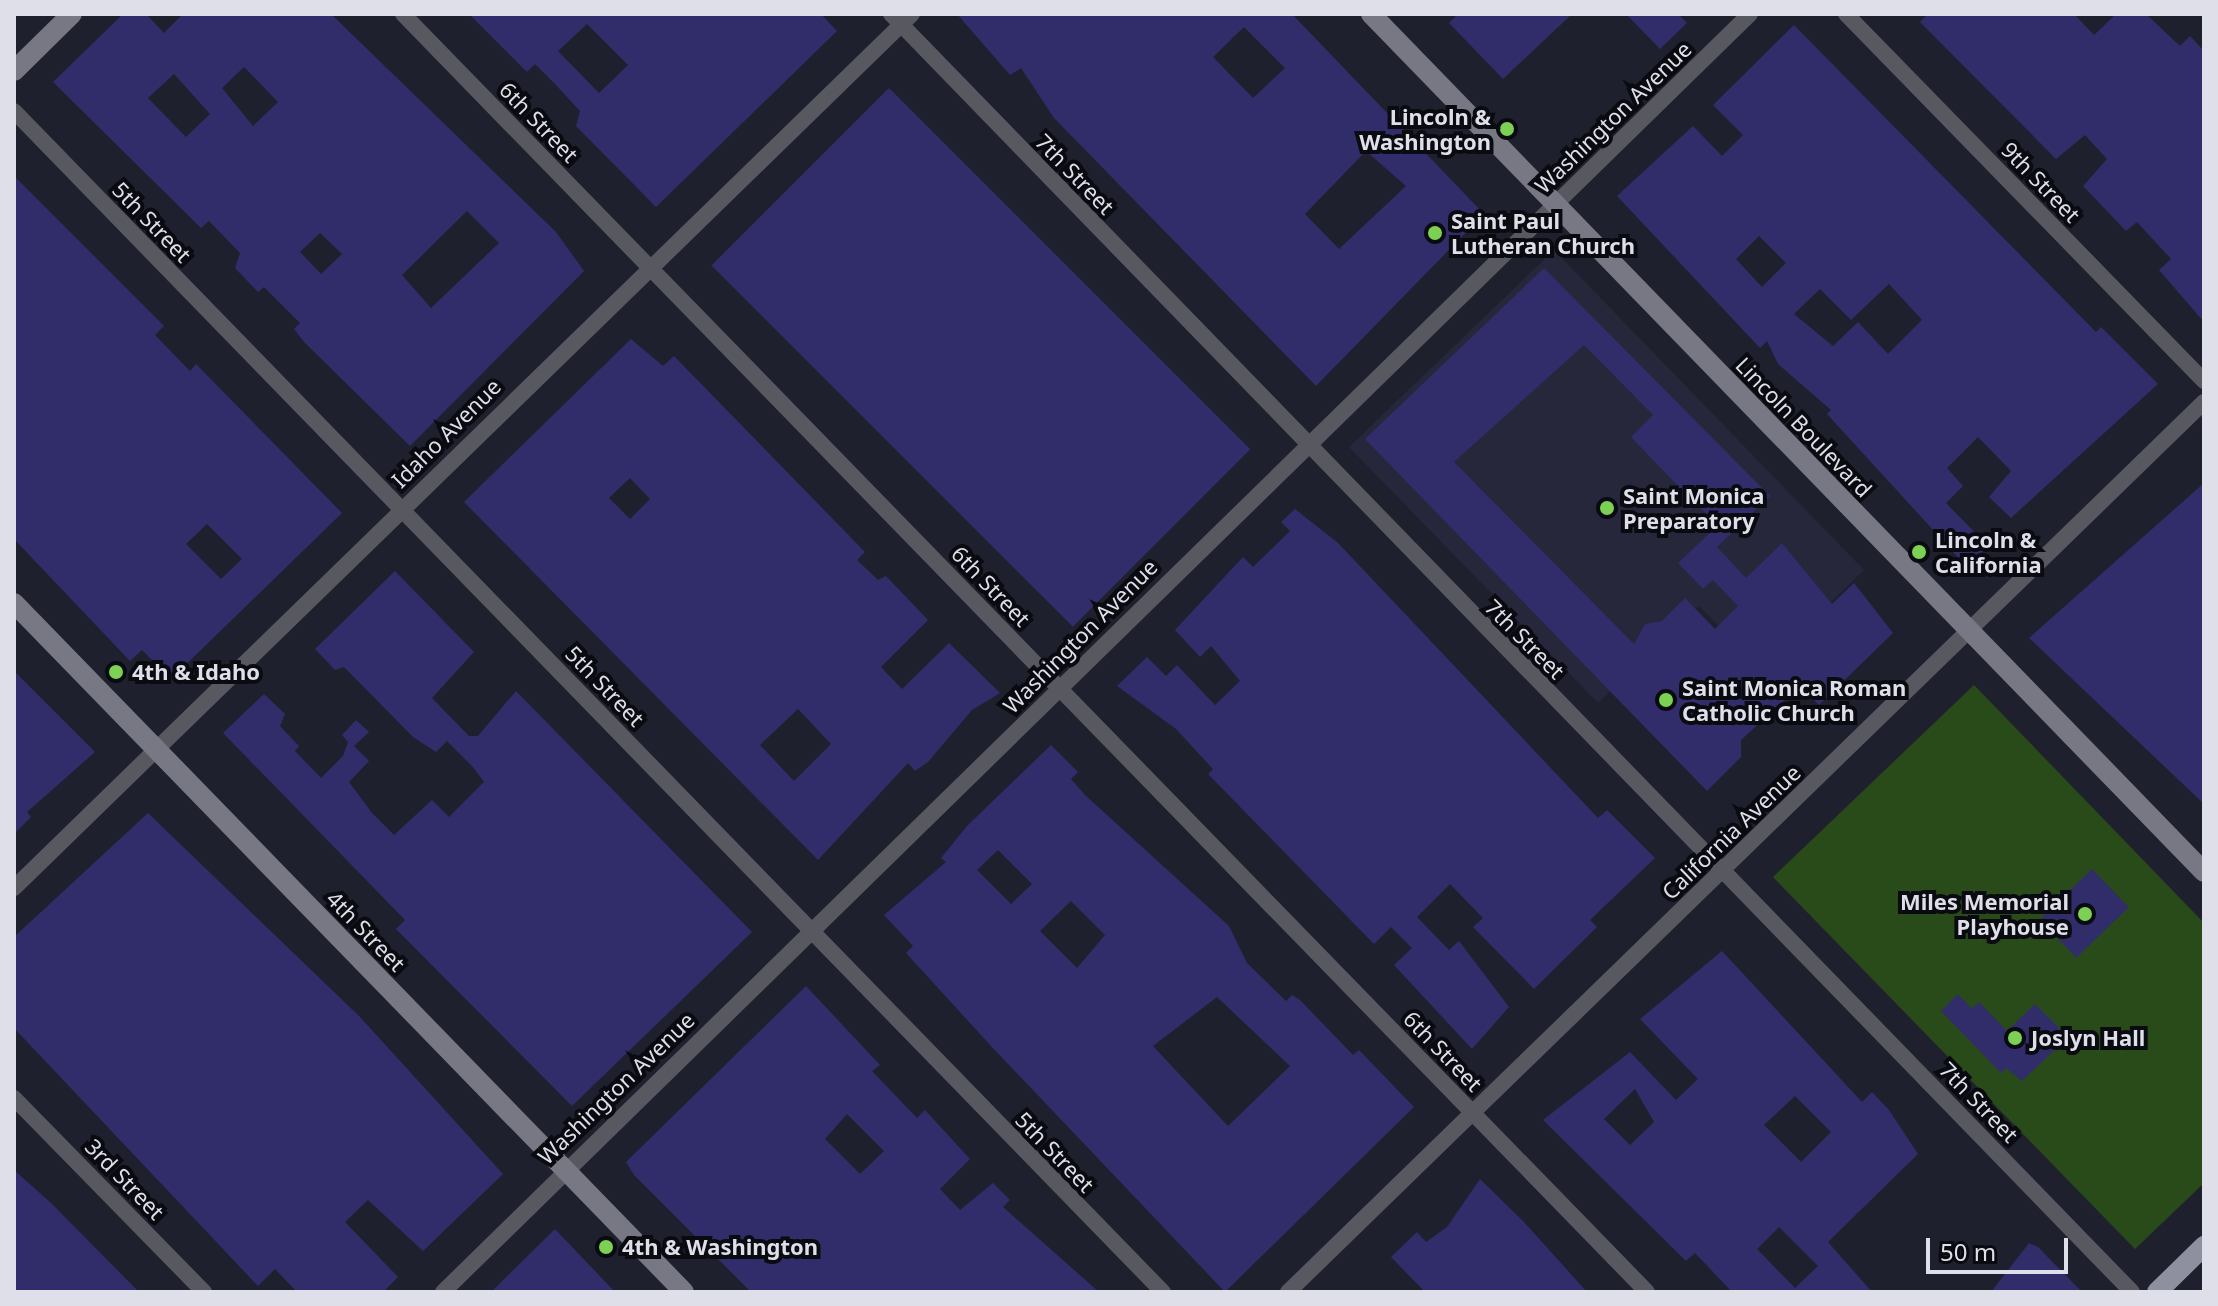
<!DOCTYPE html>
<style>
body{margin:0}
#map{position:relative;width:2218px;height:1306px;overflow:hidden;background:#1f202e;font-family:"Noto Sans",sans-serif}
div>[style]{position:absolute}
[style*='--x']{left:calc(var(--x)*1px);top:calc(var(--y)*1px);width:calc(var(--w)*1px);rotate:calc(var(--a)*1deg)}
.built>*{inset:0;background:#26273b}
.green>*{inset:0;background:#294b19}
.building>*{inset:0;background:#312c6a;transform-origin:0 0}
.street>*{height:16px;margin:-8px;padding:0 8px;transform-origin:8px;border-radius:8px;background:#585960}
.secondary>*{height:20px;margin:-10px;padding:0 10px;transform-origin:10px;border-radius:10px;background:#777884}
.primary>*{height:20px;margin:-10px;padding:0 10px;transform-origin:10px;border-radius:10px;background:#8e909f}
.dots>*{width:22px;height:22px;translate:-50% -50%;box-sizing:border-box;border:4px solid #0a0a11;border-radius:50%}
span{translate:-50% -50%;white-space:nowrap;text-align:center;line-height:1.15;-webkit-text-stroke:8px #0a0a11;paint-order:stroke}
.poi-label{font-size:22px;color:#dedfe9;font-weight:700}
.right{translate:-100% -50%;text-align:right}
.left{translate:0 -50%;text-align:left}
.street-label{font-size:22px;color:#dedfe9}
.frame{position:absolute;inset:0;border:16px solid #dedfe9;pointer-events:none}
.scale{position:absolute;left:1926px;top:1238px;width:142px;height:36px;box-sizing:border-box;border:4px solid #dedfe9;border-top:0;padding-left:10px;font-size:24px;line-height:28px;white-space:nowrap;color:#dedfe9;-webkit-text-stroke:6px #0a0a11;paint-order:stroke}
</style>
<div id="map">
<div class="built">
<div style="clip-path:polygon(1554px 250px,1864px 570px,1761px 670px,1699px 606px,1598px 703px,1349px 447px)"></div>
</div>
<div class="green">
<div style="clip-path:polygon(1974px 685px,2204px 923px,2204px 1183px,2135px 1249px,1773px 877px)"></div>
</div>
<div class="building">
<div style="clip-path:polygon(evenodd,123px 14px,146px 14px,164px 33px,183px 14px,331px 14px,556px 232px,584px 271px,410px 446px,304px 342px,294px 329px,300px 323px,264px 287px,258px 292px,235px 268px,240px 253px,209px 221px,201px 228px,53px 82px,123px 14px,244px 67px,278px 102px,253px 126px,222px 88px,244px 67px,123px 14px,174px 74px,210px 114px,186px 137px,148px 98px,174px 74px,123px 14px,467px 211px,499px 243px,431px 308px,402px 275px,467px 211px,123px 14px,320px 233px,342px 254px,321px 274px,300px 252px,320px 233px)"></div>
<div style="clip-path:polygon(evenodd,469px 14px,821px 14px,837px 31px,656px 207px,576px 126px,580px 111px,555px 84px,535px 64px,527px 72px,469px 14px,587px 24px,628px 65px,599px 93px,558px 51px,587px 24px)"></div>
<div style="clip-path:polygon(evenodd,957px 14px,1292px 14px,1484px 214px,1316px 386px,1054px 118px,1021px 68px,1010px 75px,957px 14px,1244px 27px,1285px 68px,1253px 98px,1213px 57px,1244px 27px,957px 14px,1366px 151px,1406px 186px,1339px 249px,1305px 214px,1366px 151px)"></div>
<div style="clip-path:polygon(1458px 14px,1572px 14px,1503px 79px,1449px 23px)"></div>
<div style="clip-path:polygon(1626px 14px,1678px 14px,1687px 23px,1660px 49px)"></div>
<div style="clip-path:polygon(1928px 14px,2074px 14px,2094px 35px,2116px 14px,2146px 14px,2180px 46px,2190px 36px,2204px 51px,2204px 322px,2159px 270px,2171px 259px,2137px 222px,2126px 231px,2083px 186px,2107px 159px,2085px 135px,2056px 159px,1920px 22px)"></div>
<div style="clip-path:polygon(evenodd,1794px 25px,2096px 332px,2101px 327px,2158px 384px,2011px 518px,1989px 497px,2011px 471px,1978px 437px,1947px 468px,1963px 486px,1946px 503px,1988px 546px,1967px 567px,1827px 414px,1831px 410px,1778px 364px,1767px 341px,1760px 348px,1617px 196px,1693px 126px,1722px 156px,1743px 135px,1713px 105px,1794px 25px,1759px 236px,1786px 263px,1762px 287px,1736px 259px,1759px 236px,1794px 25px,1889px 284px,1922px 320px,1888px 354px,1858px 322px,1833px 346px,1794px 314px,1820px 289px,1851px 320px,1889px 284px)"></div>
<div style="left:889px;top:88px;width:511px;height:251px;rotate:45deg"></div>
<div style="clip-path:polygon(evenodd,14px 176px,164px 326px,155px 335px,190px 371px,196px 364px,342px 513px,171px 679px,142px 650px,130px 661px,14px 539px,14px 176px,207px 524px,242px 559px,221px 579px,186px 544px,207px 524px)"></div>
<div style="clip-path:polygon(evenodd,1544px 268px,1770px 496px,1717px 547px,1746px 578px,1782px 543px,1832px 604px,1854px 583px,1893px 633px,1819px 705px,1800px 686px,1741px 740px,1741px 757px,1707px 791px,1365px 439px,1544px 268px,1584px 345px,1653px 415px,1631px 437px,1678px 486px,1673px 491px,1690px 510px,1696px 504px,1718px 525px,1678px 563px,1703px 589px,1713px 580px,1738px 606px,1715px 629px,1685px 598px,1662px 621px,1645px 624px,1634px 644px,1454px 462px,1584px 345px)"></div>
<div style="clip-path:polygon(evenodd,631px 339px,663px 366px,674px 356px,865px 552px,857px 560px,878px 580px,886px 576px,928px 620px,881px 667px,902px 689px,949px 643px,1000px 693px,972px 710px,928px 762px,915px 771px,908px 763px,818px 860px,464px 502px,631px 339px,630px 478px,650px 499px,630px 519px,609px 498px,630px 478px,631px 339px,798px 709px,831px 744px,794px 781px,760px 745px,798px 709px)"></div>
<div style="clip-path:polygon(2204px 483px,2204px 804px,2029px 638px)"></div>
<div style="clip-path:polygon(1295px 509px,1338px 543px,1598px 818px,1607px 810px,1655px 858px,1590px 920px,1597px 927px,1534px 989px,1473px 927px,1483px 918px,1450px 884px,1417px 917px,1449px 950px,1459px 941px,1509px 1007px,1472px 1049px,1394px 965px,1412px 948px,1391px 927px,1374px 944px,1208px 774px,1213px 769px,1176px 729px,1117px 686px,1147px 657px,1166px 676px,1177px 665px,1215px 705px,1240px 681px,1211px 646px,1200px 657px,1175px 630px,1243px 557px,1253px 567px,1290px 531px,1281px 522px)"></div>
<div style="clip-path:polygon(395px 571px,474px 652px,432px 698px,469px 736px,478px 736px,516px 691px,752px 932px,572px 1106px,396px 929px,405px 920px,223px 733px,264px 694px,285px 714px,280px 726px,299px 746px,295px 751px,321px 778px,343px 756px,348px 742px,342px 735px,356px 720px,369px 732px,354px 746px,369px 761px,349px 782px,372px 813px,394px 835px,432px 800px,449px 817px,484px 782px,473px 767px,447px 741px,436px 752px,413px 737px,344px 667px,335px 670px,315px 649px)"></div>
<div style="clip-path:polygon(14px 671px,95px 752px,27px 812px,31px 817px,14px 834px)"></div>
<div style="clip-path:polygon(evenodd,1051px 745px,1078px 772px,1071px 779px,1085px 795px,1229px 926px,1247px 963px,1286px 1001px,1292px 995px,1300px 1000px,1353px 1055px,1359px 1050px,1414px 1107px,1225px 1292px,991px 1046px,906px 953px,913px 946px,884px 915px,946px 862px,941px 858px,967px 826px,1051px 745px,998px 850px,1032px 884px,1011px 904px,977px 870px,998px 850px,1051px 745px,1071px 901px,1105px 935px,1077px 968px,1040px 931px,1071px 901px,1051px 745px,1217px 997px,1290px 1066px,1228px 1126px,1153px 1046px,1217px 997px)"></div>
<div style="clip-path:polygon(148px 813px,360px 1017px,503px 1174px,423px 1251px,368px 1200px,345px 1222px,398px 1277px,383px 1292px,297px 1292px,275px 1269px,258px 1286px,14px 1028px,14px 937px)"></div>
<div style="left:2092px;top:869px;width:53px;height:73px;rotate:46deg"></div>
<div style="clip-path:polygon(evenodd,1722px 951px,1862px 1102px,1872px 1092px,1889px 1110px,1918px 1154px,1828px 1242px,1872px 1292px,1732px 1292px,1695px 1253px,1686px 1261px,1543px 1120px,1630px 1052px,1676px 1100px,1698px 1079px,1640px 1019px,1722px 951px,1635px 1089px,1654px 1122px,1630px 1145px,1604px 1119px,1635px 1089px,1722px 951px,1795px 1096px,1831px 1132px,1801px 1162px,1764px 1125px,1795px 1096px,1722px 951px,1779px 1227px,1818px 1266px,1795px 1288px,1757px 1249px,1779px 1227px)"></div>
<div style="clip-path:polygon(evenodd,806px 986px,880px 1065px,872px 1071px,917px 1118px,925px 1110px,970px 1159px,940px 1189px,960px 1210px,993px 1183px,1010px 1200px,1003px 1207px,1099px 1292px,751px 1292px,634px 1175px,626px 1162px,806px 986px,847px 1114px,884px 1151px,860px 1174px,825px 1139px,847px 1114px)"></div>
<div style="clip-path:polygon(1958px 994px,1972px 1009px,1979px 1002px,2007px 1031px,2035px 1004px,2063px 1032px,2063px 1042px,2022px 1081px,2006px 1068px,2001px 1073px,1941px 1011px)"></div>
<div style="clip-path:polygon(14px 1170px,51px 1203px,139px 1292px,14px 1292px)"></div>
<div style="clip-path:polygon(1480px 1179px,1524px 1222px,1587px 1292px,1425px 1292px,1391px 1257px,1417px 1232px,1426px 1242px,1447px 1227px)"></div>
<div style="clip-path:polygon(555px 1229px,615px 1292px,491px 1292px)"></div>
<div style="clip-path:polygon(2029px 1243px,2038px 1247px,2082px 1292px,1991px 1292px)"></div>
</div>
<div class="street">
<div style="--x:403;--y:14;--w:1783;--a:45.77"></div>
<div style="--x:891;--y:14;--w:1781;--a:45.84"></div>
<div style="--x:1846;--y:14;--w:513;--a:45.71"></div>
<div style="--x:14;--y:111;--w:1648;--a:45.79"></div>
<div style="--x:14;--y:888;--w:1253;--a:-44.22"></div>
<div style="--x:14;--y:1098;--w:272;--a:45.6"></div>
<div style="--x:443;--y:1292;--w:1828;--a:-44.36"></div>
<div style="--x:1288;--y:1292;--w:1277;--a:-44.18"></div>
</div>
<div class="secondary">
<div style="--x:1371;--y:14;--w:1196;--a:45.85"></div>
<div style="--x:14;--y:71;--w:81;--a:-44.5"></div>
<div style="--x:14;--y:603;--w:961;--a:45.8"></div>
</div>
<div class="primary">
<div style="--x:2157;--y:1292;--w:66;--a:-44.4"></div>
</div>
<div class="dots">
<div style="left:1507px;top:129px;background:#7cd155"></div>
<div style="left:1435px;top:233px;background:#7cd155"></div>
<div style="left:1607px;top:508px;background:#7cd155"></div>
<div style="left:1919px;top:552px;background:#7cd155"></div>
<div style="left:116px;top:672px;background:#7cd155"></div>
<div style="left:1666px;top:700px;background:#7cd155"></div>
<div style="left:2085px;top:914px;background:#7cd155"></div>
<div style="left:2015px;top:1038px;background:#7cd155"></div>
<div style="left:606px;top:1247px;background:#7cd155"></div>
</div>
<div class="poi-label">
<span class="right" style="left:1491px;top:129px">Lincoln &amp;<br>Washington</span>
<span class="left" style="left:1451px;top:233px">Saint Paul<br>Lutheran Church</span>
<span class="left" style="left:1623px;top:508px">Saint Monica<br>Preparatory</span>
<span class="left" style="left:1935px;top:552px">Lincoln &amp;<br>California</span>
<span class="left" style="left:132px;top:672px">4th &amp; Idaho</span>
<span class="left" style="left:1682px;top:700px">Saint Monica Roman<br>Catholic Church</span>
<span class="right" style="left:2069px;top:914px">Miles Memorial<br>Playhouse</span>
<span class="left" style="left:2031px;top:1038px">Joslyn Hall</span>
<span class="left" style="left:622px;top:1247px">4th &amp; Washington</span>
</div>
<div class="street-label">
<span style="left:1613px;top:117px;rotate:-44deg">Washington Avenue</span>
<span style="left:539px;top:122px;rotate:46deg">6th Street</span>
<span style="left:1075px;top:174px;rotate:46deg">7th Street</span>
<span style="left:2041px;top:182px;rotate:46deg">9th Street</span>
<span style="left:152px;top:222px;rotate:46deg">5th Street</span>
<span style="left:1804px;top:427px;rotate:46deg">Lincoln Boulevard</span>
<span style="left:446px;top:433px;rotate:-45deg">Idaho Avenue</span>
<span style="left:991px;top:586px;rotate:46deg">6th Street</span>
<span style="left:1080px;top:636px;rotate:-45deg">Washington Avenue</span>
<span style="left:1525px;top:639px;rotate:45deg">7th Street</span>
<span style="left:605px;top:686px;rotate:46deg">5th Street</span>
<span style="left:1731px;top:832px;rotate:-44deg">California Avenue</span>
<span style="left:366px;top:931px;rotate:46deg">4th Street</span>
<span style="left:1443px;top:1051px;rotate:46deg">6th Street</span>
<span style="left:616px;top:1088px;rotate:-44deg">Washington Avenue</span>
<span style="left:1979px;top:1102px;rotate:46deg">7th Street</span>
<span style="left:1055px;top:1152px;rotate:46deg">5th Street</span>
<span style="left:125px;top:1179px;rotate:46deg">3rd Street</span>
</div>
<div class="frame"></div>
<div class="scale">50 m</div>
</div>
